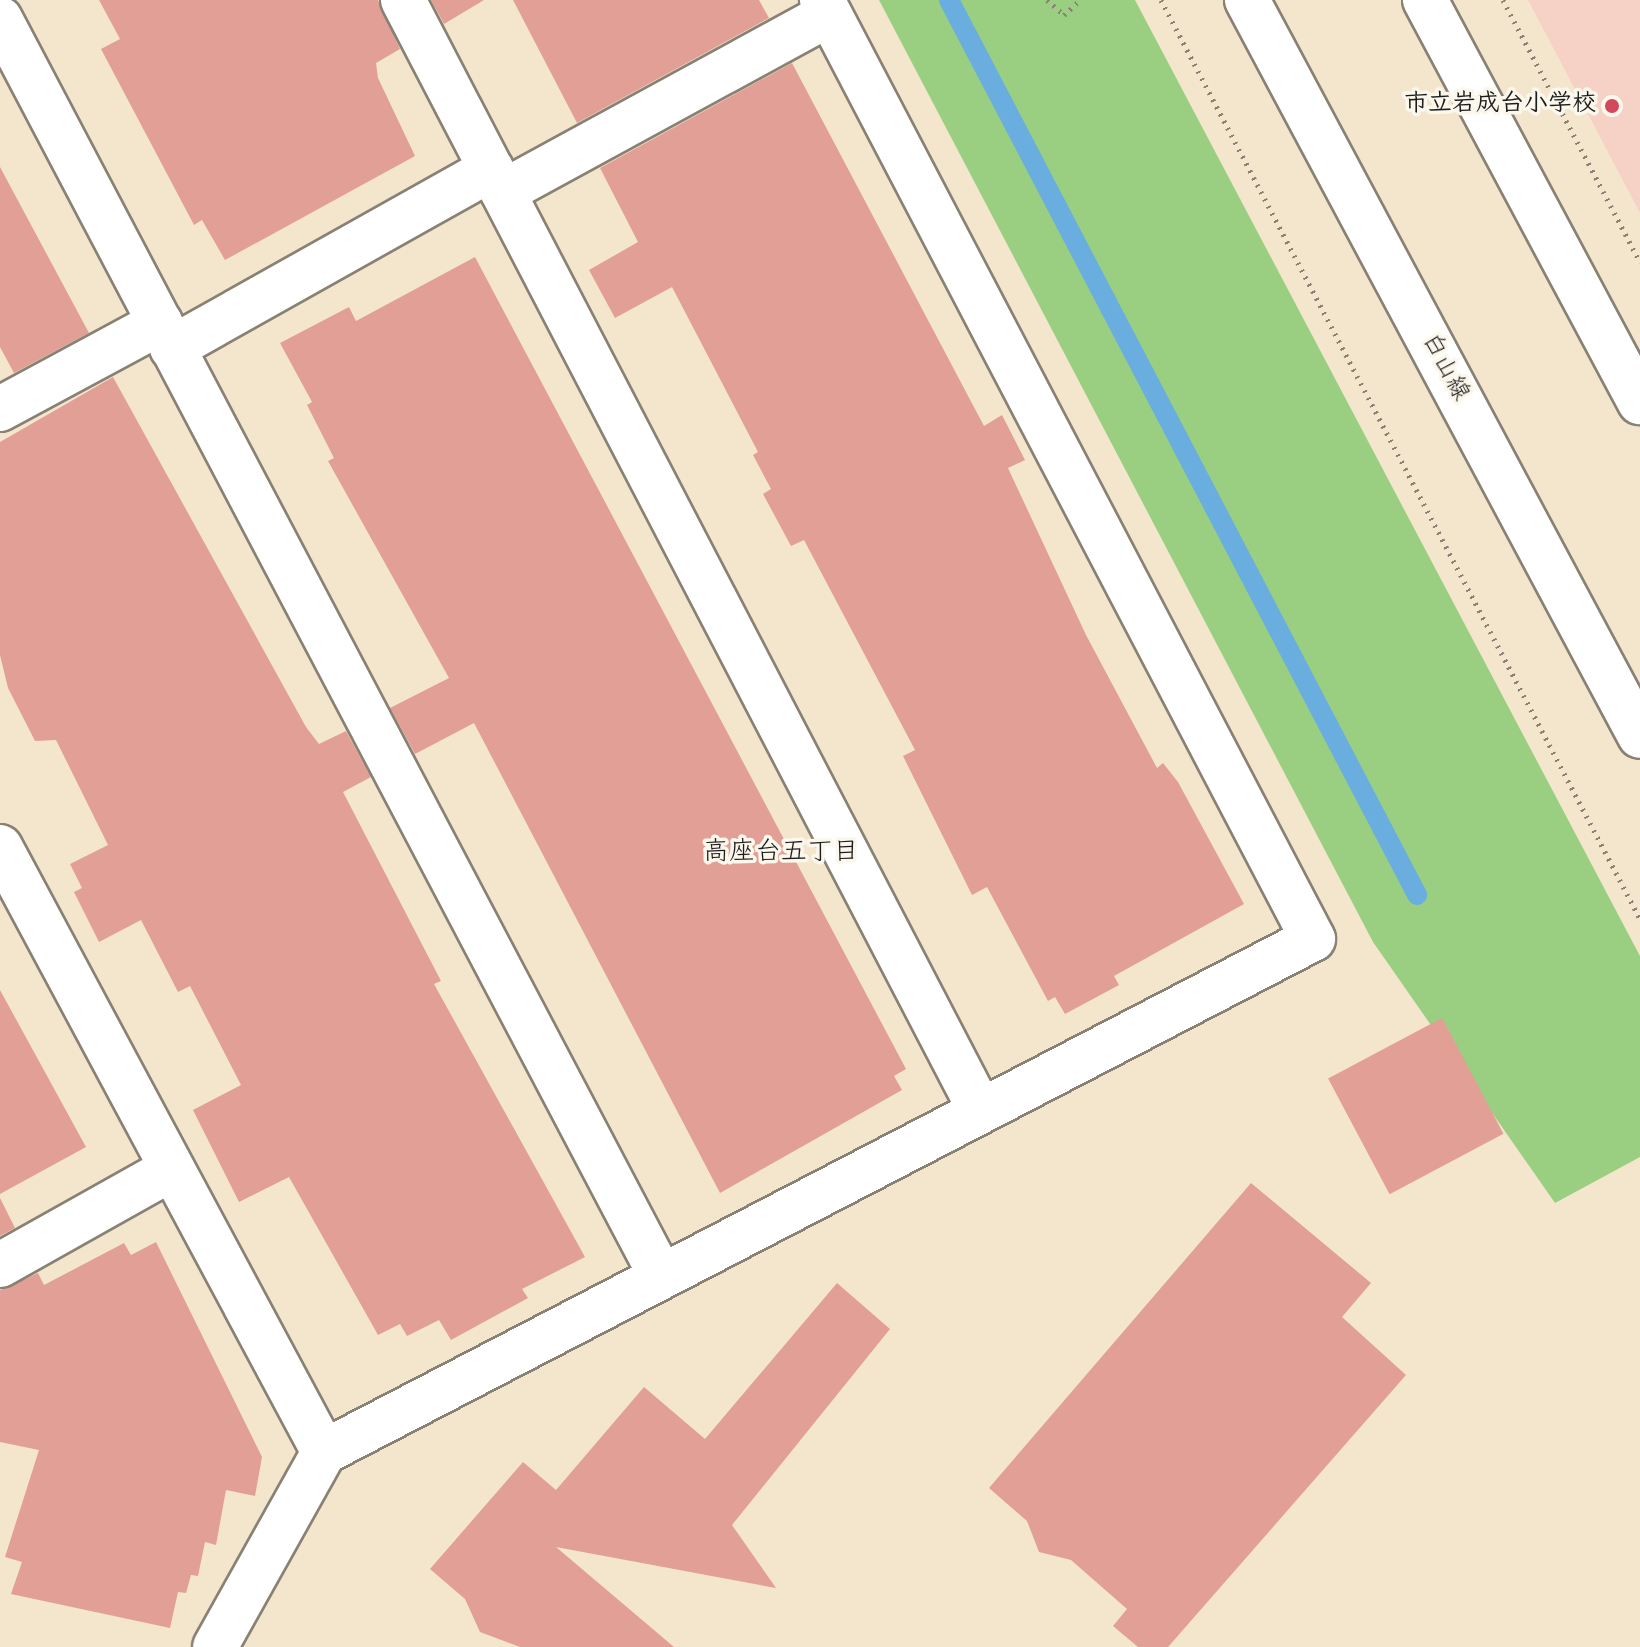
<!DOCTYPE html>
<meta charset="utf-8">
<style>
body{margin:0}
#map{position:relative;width:1640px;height:1647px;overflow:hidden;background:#f4e6cd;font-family:Dekko,"Klee One",sans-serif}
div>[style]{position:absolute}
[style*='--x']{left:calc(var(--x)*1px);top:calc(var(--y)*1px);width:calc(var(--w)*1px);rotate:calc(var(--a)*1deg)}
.built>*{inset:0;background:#f6d1c5}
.green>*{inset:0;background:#9acf81}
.stream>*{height:20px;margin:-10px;padding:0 10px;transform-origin:10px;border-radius:10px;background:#69aedf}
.building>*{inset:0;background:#e29f96;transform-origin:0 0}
.path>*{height:5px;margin-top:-2.5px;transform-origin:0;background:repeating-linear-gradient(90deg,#888174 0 2px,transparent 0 8px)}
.roads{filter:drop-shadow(2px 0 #888174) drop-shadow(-2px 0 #888174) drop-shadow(0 2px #888174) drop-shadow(0 -2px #888174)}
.minor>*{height:44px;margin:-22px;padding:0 22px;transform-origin:22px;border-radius:22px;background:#fff}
.tertiary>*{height:44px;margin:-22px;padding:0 22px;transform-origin:22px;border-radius:22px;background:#fff}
.dots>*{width:22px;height:22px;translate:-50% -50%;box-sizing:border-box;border:4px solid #fbf7ec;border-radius:50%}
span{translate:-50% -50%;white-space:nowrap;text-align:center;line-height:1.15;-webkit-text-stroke:7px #fbf7ec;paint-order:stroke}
.poi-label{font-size:24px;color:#1c1c1c;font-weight:700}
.right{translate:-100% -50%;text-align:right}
.street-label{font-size:24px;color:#1c1c1c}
.neighbourhood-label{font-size:26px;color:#1c1c1c}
</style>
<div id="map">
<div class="built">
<div style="clip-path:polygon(1528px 0,1640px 0,1640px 213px)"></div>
</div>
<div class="green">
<div style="clip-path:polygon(879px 0,1135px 0,1640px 956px,1640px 1157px,1555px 1203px,1373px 942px)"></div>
</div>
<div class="stream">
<div style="--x:949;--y:0;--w:1010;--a:62.39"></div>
</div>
<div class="building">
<div style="clip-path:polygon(99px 0,378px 0,400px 49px,376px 63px,378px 78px,415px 156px,225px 260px,202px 220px,194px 225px,101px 49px,120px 39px)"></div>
<div style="clip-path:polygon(431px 0,484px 0,444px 24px)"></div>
<div style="clip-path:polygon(513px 0,759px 0,769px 18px,577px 123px)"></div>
<div style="clip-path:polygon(792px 63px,984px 426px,1002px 415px,1025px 460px,1008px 468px,1086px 635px,1157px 768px,1163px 763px,1178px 782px,1244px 904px,1114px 976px,1119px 985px,1065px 1014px,1055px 997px,1048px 1001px,987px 887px,972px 895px,903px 756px,915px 750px,804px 540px,791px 546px,763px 494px,771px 489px,753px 455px,758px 452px,672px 287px,615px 318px,589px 270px,638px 242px,600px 168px)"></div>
<div style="clip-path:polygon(0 167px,89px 333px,14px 373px,0 347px)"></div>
<div style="clip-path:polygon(475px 257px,906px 1069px,894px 1076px,902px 1090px,720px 1193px,474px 723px,415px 754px,390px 708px,449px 678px,328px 461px,334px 458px,307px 405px,312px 402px,280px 343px,349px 307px,356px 321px)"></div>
<div style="clip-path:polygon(113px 377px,306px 727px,319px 744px,346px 731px,371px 777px,343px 792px,441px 981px,434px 984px,585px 1257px,522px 1289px,528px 1298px,451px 1340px,439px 1320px,407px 1336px,400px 1324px,378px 1335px,289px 1177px,239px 1202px,193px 1110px,241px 1085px,190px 986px,178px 992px,141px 920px,99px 942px,74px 892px,82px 888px,70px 864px,108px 845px,56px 740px,35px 741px,8px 688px,0 655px,0 442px)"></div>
<div style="clip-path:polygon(0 990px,86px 1147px,0 1194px)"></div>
<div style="left:1442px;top:1018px;width:131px;height:129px;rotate:62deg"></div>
<div style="clip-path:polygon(1251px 1183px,1371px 1283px,1342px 1317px,1406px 1375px,1168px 1647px,1138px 1647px,1113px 1626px,1127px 1609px,1071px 1560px,1039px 1552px,1027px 1521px,989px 1488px)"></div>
<div style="clip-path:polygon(0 1198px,15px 1228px,0 1236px)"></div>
<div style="clip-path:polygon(156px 1242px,262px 1457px,255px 1496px,226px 1490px,216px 1545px,205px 1542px,198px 1576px,191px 1575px,186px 1593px,178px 1592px,170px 1628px,11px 1594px,22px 1562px,5px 1557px,39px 1450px,0 1442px,0 1290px,38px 1273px,44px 1285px,124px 1243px,131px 1255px)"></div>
<div style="clip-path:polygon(837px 1283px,890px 1329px,732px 1525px,776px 1588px,556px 1547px,674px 1647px,520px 1647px,480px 1632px,465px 1599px,430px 1569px,523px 1462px,556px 1490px,644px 1387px,705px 1439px)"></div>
</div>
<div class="path">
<div style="--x:1047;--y:0;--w:23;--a:41"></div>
<div style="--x:1064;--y:15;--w:22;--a:-43"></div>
<div style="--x:1161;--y:0;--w:1036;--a:62.47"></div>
<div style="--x:1503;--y:0;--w:296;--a:62.4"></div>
</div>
<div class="roads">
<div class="minor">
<div style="--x:403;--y:0;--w:1251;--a:62.53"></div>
<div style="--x:0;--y:19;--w:1418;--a:62.26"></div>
<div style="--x:503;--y:192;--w:371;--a:-28.6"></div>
<div style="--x:172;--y:348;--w:366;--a:-29.3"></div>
<div style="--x:0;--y:409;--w:182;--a:-28.3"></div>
<div style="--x:0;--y:847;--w:686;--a:61.83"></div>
<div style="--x:0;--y:1265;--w:196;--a:-29.3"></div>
<div style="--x:215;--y:1647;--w:223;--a:-60.8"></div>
<div style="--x:324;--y:1452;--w:1114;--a:-27.42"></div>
<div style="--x:1313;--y:939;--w:1060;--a:-117.6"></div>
</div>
<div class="tertiary">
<div style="--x:1247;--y:0;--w:834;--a:61.9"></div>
<div style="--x:1425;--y:0;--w:456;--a:61.9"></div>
</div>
</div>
<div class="dots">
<div style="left:1612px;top:106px;background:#d1495b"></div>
</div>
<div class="poi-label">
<span class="right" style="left:1596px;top:106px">市立岩成台小学校</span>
</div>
<div class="street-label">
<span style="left:1444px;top:368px;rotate:62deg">白山線</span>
</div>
<div class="neighbourhood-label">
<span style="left:781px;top:854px">高座台五丁目</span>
</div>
</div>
